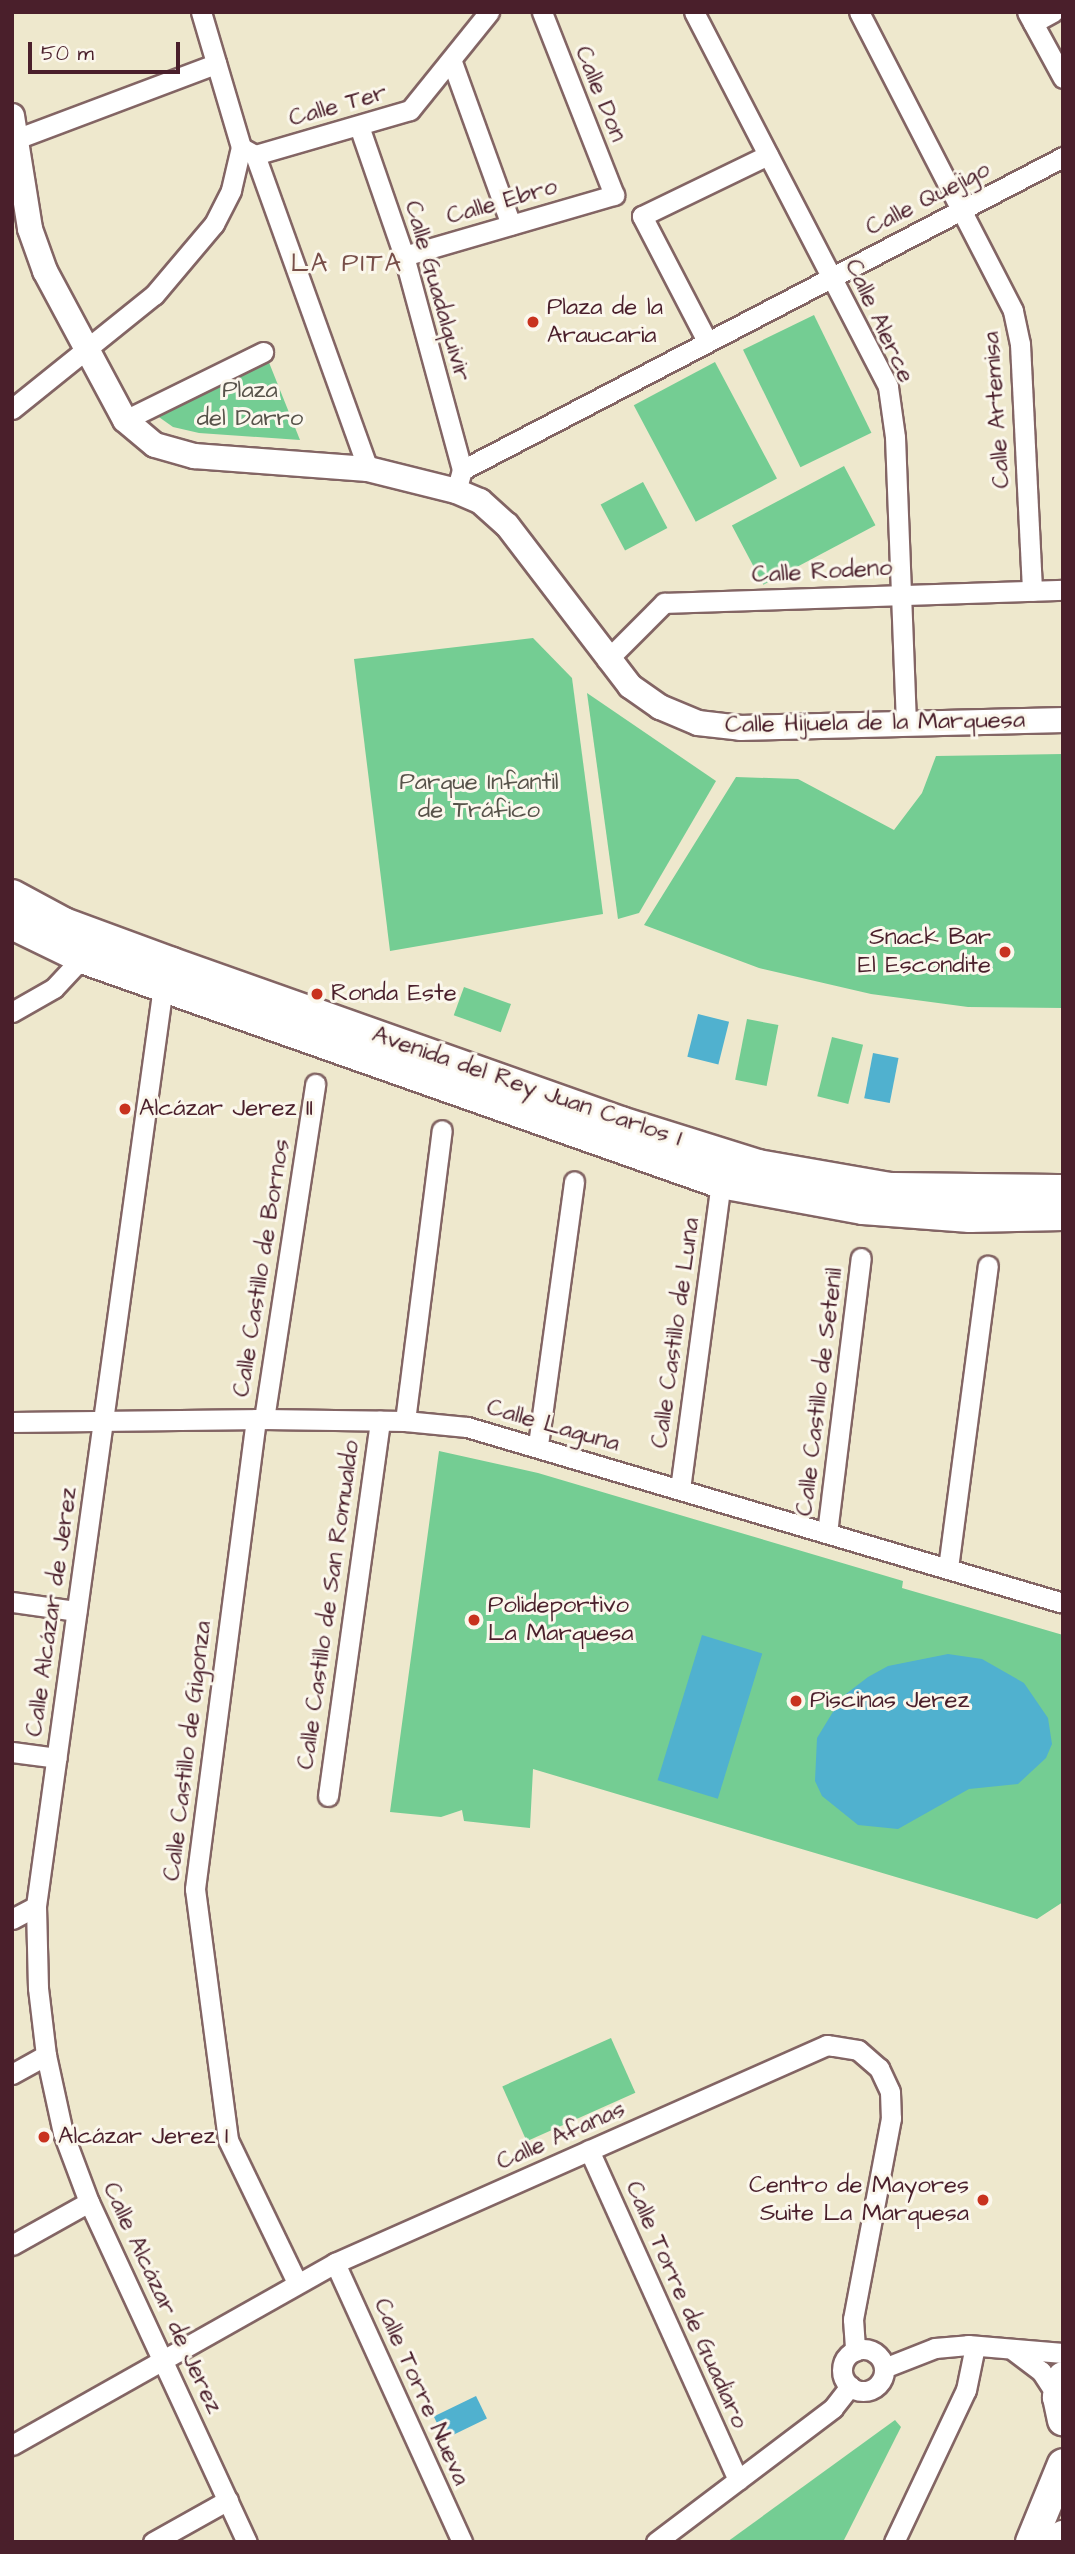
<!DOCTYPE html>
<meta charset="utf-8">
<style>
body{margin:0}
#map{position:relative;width:1075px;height:2554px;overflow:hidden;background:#eee8cd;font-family:"Architects Daughter",sans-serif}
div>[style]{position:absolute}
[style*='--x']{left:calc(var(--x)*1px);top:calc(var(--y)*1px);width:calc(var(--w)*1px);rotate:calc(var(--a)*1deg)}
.green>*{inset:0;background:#74cd93;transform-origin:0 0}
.water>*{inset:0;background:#50b1cf;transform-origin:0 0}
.roads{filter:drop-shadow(2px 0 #836564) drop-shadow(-2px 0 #836564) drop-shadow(0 2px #836564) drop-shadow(0 -2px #836564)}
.minor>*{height:19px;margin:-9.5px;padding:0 9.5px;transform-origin:9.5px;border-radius:9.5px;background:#fff}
.minor>.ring{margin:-9.5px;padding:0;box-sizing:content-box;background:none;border:19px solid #fff;border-radius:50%}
.tertiary>*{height:24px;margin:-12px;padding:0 12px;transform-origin:12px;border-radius:12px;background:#fff}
.primary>*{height:30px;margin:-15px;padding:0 15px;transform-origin:15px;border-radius:15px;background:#fff}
.dots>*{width:19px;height:19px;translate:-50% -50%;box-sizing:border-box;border:4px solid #fbf7ec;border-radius:50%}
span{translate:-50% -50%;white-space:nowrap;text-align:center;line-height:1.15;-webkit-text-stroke:6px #fbf7ec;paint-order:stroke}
.street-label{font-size:24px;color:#4a1f2b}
.poi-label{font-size:24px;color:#4a1f2b}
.left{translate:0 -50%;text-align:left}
.right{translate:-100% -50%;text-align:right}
.park-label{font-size:24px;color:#57534a}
.neighbourhood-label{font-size:26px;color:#784f49;letter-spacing:2px}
.frame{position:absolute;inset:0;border:14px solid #4a1f2b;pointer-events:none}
.scale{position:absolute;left:28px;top:42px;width:152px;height:32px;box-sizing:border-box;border:4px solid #4a1f2b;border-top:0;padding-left:9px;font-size:21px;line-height:24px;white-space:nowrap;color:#4a1f2b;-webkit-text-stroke:5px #fbf7ec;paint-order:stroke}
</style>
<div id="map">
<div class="green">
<div style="left:814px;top:315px;width:131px;height:79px;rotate:64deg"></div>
<div style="clip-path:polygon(268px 360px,300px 440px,199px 433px,173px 427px,156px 415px)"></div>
<div style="left:715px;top:362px;width:132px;height:92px;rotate:62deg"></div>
<div style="left:844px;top:466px;width:67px;height:127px;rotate:62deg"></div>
<div style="left:643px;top:482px;width:52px;height:48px;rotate:62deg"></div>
<div style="clip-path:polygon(533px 638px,572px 678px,603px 914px,390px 951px,354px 659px)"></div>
<div style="clip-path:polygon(587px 693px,716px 781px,639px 913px,618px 919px)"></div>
<div style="clip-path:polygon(1063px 754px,1063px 1008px,968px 1007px,871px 994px,759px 968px,644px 925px,736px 777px,798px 779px,894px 830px,922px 793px,936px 756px)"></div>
<div style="left:464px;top:987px;width:50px;height:30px;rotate:20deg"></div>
<div style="left:747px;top:1019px;width:32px;height:62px;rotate:11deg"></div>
<div style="left:832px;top:1037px;width:32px;height:61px;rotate:14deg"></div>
<div style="clip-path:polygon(439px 1451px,538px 1473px,903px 1581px,902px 1588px,1063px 1635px,1063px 1902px,1037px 1919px,533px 1769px,530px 1828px,464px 1821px,462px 1810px,441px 1817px,390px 1812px)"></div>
<div style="left:611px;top:2038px;width:60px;height:119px;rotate:66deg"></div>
<div style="clip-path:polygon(895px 2420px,901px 2427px,843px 2542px,727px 2542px)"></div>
</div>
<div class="water">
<div style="left:698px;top:1014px;width:32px;height:44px;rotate:14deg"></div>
<div style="left:873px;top:1053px;width:26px;height:46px;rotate:11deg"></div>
<div style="left:702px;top:1635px;width:63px;height:152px;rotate:17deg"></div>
<div style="clip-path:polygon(948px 1654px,982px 1659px,1024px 1683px,1048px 1718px,1052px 1744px,1046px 1758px,1018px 1784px,969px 1789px,898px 1829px,858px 1825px,822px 1796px,815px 1781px,817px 1738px,842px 1697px,868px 1677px,888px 1666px)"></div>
<div style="left:476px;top:2396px;width:25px;height:47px;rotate:64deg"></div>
</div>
<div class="roads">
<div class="minor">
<div style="--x:694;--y:12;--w:422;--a:62.6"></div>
<div style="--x:888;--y:387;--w:50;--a:82"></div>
<div style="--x:895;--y:437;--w:287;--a:87.8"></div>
<div style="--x:859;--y:12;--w:336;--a:62.7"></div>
<div style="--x:1013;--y:311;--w:34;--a:78"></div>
<div style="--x:1020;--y:344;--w:247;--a:87.2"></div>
<div style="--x:1027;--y:12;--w:75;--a:61.4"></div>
<div style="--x:1033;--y:23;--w:23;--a:-29"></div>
<div style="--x:452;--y:62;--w:173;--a:70.1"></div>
<div style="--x:359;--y:126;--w:138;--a:70.9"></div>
<div style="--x:404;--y:256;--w:222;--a:74.8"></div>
<div style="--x:16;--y:139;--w:214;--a:-20.6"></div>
<div style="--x:244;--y:149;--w:13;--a:29"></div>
<div style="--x:255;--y:155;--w:161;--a:-16.2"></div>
<div style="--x:410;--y:110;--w:126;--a:-51.1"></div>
<div style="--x:255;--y:155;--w:334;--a:70.2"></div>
<div style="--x:404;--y:256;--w:219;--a:-16.2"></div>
<div style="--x:614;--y:195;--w:197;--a:-111.5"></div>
<div style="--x:707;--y:341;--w:141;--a:-117.5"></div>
<div style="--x:642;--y:216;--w:140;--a:-25.8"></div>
<div style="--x:12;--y:409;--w:182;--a:-38.8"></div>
<div style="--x:154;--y:295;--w:93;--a:-49.8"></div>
<div style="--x:214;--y:224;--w:38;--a:-63"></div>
<div style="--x:231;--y:190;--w:44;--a:-76.9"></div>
<div style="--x:241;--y:147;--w:141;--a:-106.5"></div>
<div style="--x:125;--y:420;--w:154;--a:-26.2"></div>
<div style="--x:456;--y:491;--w:22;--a:-74"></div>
<div style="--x:462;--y:470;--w:678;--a:-27.51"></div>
<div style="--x:607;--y:660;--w:81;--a:-45"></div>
<div style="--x:664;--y:603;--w:399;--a:-1.9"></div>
<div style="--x:163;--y:986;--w:929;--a:97.86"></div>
<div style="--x:36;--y:1906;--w:82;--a:88.6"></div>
<div style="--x:38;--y:1988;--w:67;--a:83.2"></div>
<div style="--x:46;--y:2055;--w:80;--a:77.7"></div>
<div style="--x:63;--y:2133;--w:74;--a:69.4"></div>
<div style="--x:89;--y:2202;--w:375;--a:65.1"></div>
<div style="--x:12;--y:1012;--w:48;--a:-29.7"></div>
<div style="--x:54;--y:988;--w:41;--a:-47"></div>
<div style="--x:256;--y:1419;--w:474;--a:97.4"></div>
<div style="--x:195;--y:1889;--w:253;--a:82.5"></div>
<div style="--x:228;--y:2140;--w:159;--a:64.2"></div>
<div style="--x:264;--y:1419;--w:339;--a:-81.3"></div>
<div style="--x:405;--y:1421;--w:293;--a:-82.8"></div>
<div style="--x:12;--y:1422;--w:252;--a:-0.7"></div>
<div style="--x:264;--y:1419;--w:141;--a:0.8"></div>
<div style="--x:405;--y:1421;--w:62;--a:5.5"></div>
<div style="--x:467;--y:1427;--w:621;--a:16.45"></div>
<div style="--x:538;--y:1445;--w:266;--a:-82.2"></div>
<div style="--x:680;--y:1489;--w:309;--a:-82.4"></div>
<div style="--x:827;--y:1533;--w:277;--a:-83"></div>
<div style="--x:948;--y:1568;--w:305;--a:-82.5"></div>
<div style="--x:12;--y:1602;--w:65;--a:8"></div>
<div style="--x:12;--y:1752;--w:45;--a:7.6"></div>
<div style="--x:328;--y:1796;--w:379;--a:-82.1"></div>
<div style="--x:12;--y:1919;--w:27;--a:-28"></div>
<div style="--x:12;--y:2074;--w:39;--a:-29"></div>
<div style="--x:589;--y:2150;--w:362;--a:65.7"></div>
<div style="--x:12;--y:2245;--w:88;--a:-29.2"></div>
<div style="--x:335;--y:2263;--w:307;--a:65.5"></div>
<div class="ring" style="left:842px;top:2349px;width:23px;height:23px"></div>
<div style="--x:1014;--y:2351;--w:34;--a:37"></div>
<div style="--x:1041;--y:2371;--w:31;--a:57"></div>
<div style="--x:884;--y:2368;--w:55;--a:-21.4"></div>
<div style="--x:935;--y:2348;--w:33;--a:-5"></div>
<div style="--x:968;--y:2345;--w:95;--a:4.8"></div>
<div style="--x:12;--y:2445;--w:371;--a:-29.4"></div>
<div style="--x:335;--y:2263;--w:538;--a:-23.9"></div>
<div style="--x:827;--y:2045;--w:31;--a:9"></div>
<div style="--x:858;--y:2050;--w:28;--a:41"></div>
<div style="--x:879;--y:2068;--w:26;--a:65"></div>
<div style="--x:890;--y:2092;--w:26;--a:88"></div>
<div style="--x:891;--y:2118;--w:205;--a:100.7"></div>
<div style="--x:853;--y:2319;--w:32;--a:86"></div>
<div style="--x:153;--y:2542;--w:86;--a:-29.2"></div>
<div style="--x:656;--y:2542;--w:222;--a:-37.1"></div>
<div style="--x:833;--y:2408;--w:28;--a:-52"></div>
<div style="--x:894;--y:2542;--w:168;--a:-64.7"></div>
<div style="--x:966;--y:2390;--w:45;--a:-78.4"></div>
</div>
<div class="tertiary">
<div style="--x:12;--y:116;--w:114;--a:80.9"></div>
<div style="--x:30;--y:229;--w:45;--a:70.3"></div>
<div style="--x:45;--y:271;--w:169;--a:61.8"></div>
<div style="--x:125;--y:420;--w:39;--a:40"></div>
<div style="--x:155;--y:445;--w:41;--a:15.8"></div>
<div style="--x:194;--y:456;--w:174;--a:4.3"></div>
<div style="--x:368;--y:469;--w:91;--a:14"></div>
<div style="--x:456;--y:491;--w:26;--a:23"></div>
<div style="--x:480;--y:501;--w:36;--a:42"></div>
<div style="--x:507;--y:525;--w:203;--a:52.6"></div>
<div style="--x:630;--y:686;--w:37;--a:35"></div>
<div style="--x:660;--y:707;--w:41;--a:22.8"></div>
<div style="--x:698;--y:723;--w:43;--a:6.6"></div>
<div style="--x:741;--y:728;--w:322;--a:-1.4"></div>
</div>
<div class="primary">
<div style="--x:12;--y:895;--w:59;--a:28.3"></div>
<div style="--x:64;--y:923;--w:115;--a:20.3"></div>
<div style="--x:172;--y:963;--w:476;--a:19.5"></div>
<div style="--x:621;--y:1122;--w:144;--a:17.4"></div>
<div style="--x:758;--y:1165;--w:134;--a:9.9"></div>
<div style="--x:890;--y:1188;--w:173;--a:0.7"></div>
<div style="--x:12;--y:924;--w:78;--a:25.9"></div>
<div style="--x:82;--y:958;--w:677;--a:19.4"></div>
<div style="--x:721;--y:1183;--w:144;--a:10.4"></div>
<div style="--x:863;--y:1209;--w:107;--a:4.3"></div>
<div style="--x:970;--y:1217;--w:93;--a:-1.2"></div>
<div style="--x:1063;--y:2377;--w:21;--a:104"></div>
<div style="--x:1058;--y:2397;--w:24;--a:78"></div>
<div style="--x:1031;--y:2542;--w:84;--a:-67.7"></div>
<div style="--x:1060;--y:2542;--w:7;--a:-63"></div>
</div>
</div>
<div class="dots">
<div style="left:533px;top:322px;background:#c8321e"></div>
<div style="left:1005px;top:952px;background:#c8321e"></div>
<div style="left:317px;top:994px;background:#c8321e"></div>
<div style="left:125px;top:1109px;background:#c8321e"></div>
<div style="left:474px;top:1620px;background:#c8321e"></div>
<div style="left:796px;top:1701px;background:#c8321e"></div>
<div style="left:44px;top:2137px;background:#c8321e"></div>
<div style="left:983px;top:2200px;background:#c8321e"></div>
</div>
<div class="street-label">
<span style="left:600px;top:94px;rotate:68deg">Calle Don</span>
<span style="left:338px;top:106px;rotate:-16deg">Calle Ter</span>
<span style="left:928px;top:199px;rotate:-27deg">Calle Quejigo</span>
<span style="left:502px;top:202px;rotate:-16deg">Calle Ebro</span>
<span style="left:437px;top:291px;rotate:74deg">Calle Guadalquivir</span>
<span style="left:879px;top:321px;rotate:65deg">Calle Alerce</span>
<span style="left:997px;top:410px;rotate:-94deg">Calle Artemisa</span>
<span style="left:822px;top:572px;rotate:-3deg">Calle Rodeno</span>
<span style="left:875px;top:723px;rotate:-1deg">Calle Hijuela de la Marquesa</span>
<span style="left:527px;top:1087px;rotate:19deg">Avenida del Rey Juan Carlos I</span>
<span style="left:262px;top:1268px;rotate:-81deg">Calle Castillo de Bornos</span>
<span style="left:676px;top:1333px;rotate:-82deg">Calle Castillo de Luna</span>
<span style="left:820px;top:1392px;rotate:-83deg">Calle Castillo de Setenil</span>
<span style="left:553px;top:1426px;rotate:16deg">Calle Laguna</span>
<span style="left:329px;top:1605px;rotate:-82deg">Calle Castillo de San Romualdo</span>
<span style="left:52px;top:1612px;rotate:-82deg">Calle Alcázar de Jerez</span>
<span style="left:188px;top:1751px;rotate:-83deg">Calle Castillo de Gigonza</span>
<span style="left:561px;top:2136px;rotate:-24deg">Calle Afanas</span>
<span style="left:162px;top:2298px;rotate:65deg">Calle Alcázar de Jerez</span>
<span style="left:686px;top:2305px;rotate:66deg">Calle Torre de Guadiaro</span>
<span style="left:421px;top:2392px;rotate:66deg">Calle Torre Nueva</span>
</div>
<div class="poi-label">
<span class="left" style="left:547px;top:322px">Plaza de la<br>Araucaria</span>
<span class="right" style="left:991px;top:952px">Snack Bar<br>El Escondite</span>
<span class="left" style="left:331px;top:994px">Ronda Este</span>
<span class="left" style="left:139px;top:1109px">Alcázar Jerez II</span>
<span class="left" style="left:488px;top:1620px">Polideportivo<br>La Marquesa</span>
<span class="left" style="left:810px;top:1701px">Piscinas Jerez</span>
<span class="left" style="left:58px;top:2137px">Alcázar Jerez I</span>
<span class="right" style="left:969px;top:2200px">Centro de Mayores<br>Suite La Marquesa</span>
</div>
<div class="park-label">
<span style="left:250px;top:405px">Plaza<br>del Darro</span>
<span style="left:479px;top:797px">Parque Infantil<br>de Tráfico</span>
</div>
<div class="neighbourhood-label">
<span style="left:347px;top:264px">LA PITA</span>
</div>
<div class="frame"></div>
<div class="scale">50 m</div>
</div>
